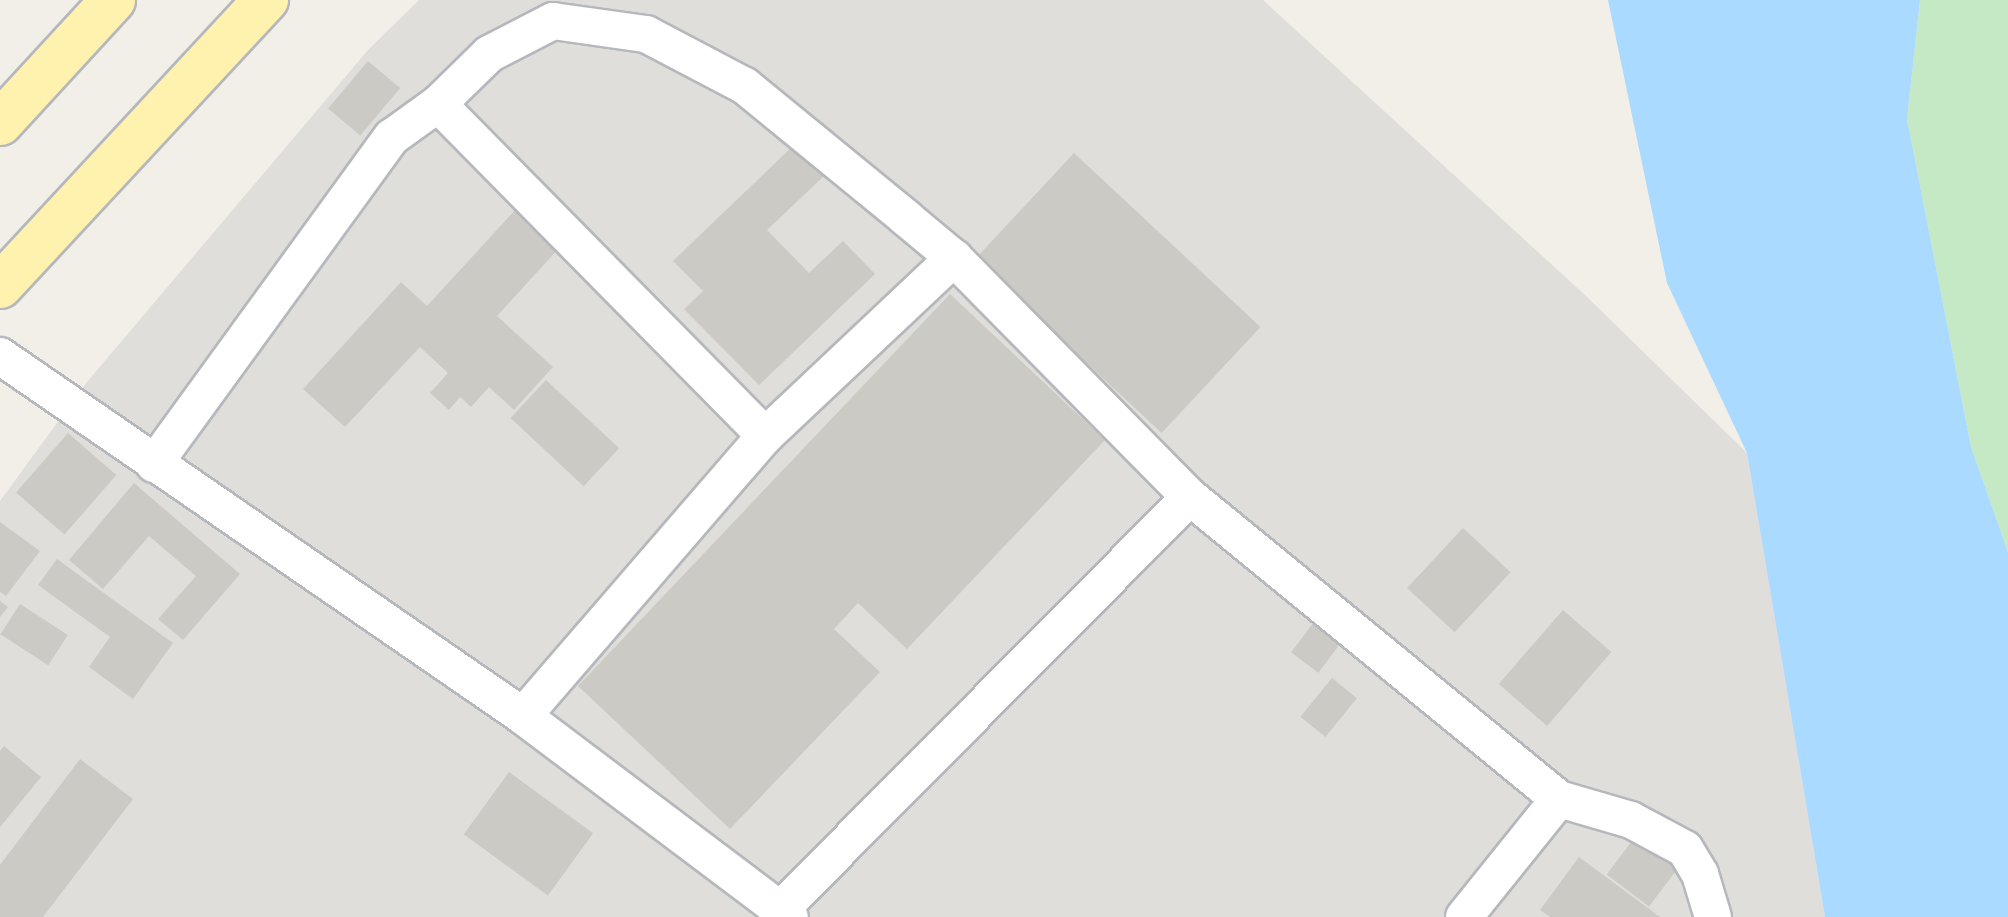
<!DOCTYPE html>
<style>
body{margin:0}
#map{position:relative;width:2008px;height:917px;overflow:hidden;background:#f1efe8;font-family:"Alegreya Sans",sans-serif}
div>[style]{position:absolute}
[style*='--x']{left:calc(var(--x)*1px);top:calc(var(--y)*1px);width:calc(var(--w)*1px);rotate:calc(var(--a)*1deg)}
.industrial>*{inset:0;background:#e0deda}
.green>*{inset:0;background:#c5e8c5}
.water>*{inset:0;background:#aadaff}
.building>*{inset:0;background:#cccac5;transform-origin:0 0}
.roads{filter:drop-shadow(2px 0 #b5b8bc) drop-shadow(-2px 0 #b5b8bc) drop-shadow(0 2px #b5b8bc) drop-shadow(0 -2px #b5b8bc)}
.minor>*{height:36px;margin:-18px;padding:0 18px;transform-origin:18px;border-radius:18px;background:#fff}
.primary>*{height:44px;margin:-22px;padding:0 22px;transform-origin:22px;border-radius:22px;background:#fff2af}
span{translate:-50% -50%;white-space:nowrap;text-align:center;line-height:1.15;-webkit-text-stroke:7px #fff;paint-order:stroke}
</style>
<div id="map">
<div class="industrial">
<div style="clip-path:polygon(419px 0,1263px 0,1586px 296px,1747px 453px,1825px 917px,0 917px,0 501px,87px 382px,368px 50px)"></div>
</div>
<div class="green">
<div style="clip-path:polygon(1920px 0,2008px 0,2008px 552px,1971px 447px,1907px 119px)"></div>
</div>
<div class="water">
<div style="clip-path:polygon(1608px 0,1920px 0,1907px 119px,1971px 447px,2008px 552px,2008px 917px,1825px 917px,1747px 453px,1667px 283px)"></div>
</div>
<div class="building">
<div style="left:368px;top:61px;width:42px;height:62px;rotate:40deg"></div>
<div style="clip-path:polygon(795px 144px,825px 175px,767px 230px,809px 273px,843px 241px,875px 274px,759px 385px,684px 309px,703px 291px,673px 261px)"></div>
<div style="left:1074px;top:153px;width:255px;height:145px;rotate:43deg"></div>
<div style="clip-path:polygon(517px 208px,560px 247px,497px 316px,553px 367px,514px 410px,489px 387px,471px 407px,460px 397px,449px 410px,430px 393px,448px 373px,420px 347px,345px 427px,303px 389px,401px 282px,427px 306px)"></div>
<div style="clip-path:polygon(950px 294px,1105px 440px,907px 649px,858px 603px,834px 629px,880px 672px,730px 829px,578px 686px)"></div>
<div style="left:546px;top:380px;width:100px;height:52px;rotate:43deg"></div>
<div style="left:68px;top:433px;width:64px;height:79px;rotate:41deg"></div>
<div style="clip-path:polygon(134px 483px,240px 574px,183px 640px,158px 619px,196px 576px,149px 536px,103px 589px,69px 560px)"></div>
<div style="clip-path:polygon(0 522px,40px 551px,6px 596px,0 592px)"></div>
<div style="left:1463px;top:528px;width:65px;height:82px;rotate:43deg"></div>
<div style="clip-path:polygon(57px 559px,173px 643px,133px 699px,89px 667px,110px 637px,38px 585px)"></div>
<div style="clip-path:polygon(0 601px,8px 607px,0 617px)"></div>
<div style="left:20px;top:604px;width:57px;height:36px;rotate:33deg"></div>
<div style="left:1563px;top:610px;width:64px;height:98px;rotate:41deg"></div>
<div style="left:1314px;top:622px;width:34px;height:38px;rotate:37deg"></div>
<div style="left:1332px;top:678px;width:32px;height:50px;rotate:39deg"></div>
<div style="clip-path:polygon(4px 746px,41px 777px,0 827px,0 751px)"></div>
<div style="clip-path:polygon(80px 759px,133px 799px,43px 917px,0 917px,0 865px)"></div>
<div style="left:509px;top:772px;width:104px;height:77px;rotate:36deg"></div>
<div style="left:1638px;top:833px;width:53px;height:52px;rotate:37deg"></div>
<div style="clip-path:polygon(1579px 857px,1660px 917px,1550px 917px,1540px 910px)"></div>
</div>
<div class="roads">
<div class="minor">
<div style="--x:438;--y:104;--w:466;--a:45.4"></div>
<div style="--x:0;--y:356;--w:635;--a:34.54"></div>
<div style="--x:523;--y:716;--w:334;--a:37"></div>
<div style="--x:154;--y:464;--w:404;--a:-54"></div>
<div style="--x:392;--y:137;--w:57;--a:-35.7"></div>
<div style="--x:438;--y:104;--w:71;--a:-44.4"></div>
<div style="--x:489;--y:54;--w:72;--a:-27.3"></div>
<div style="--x:553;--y:21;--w:94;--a:8"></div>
<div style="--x:646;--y:34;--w:112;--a:27.7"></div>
<div style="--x:745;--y:86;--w:208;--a:39.3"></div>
<div style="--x:906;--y:218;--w:62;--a:39.8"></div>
<div style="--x:954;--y:258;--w:336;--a:45.4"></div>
<div style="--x:1190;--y:497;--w:477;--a:39.3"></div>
<div style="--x:1559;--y:799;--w:75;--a:16.3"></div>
<div style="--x:1631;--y:820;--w:61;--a:28.2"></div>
<div style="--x:1685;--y:849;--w:29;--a:59"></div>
<div style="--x:1700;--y:874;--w:45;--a:73.2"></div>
<div style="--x:523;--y:716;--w:370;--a:-49.2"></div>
<div style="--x:765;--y:436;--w:260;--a:-43.3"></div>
<div style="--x:780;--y:910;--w:582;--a:-45.21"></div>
<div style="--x:1464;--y:917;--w:151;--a:-51.2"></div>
</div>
<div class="primary">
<div style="--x:0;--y:123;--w:167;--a:-47.4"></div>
<div style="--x:0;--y:286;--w:391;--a:-47.1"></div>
</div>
</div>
</div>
